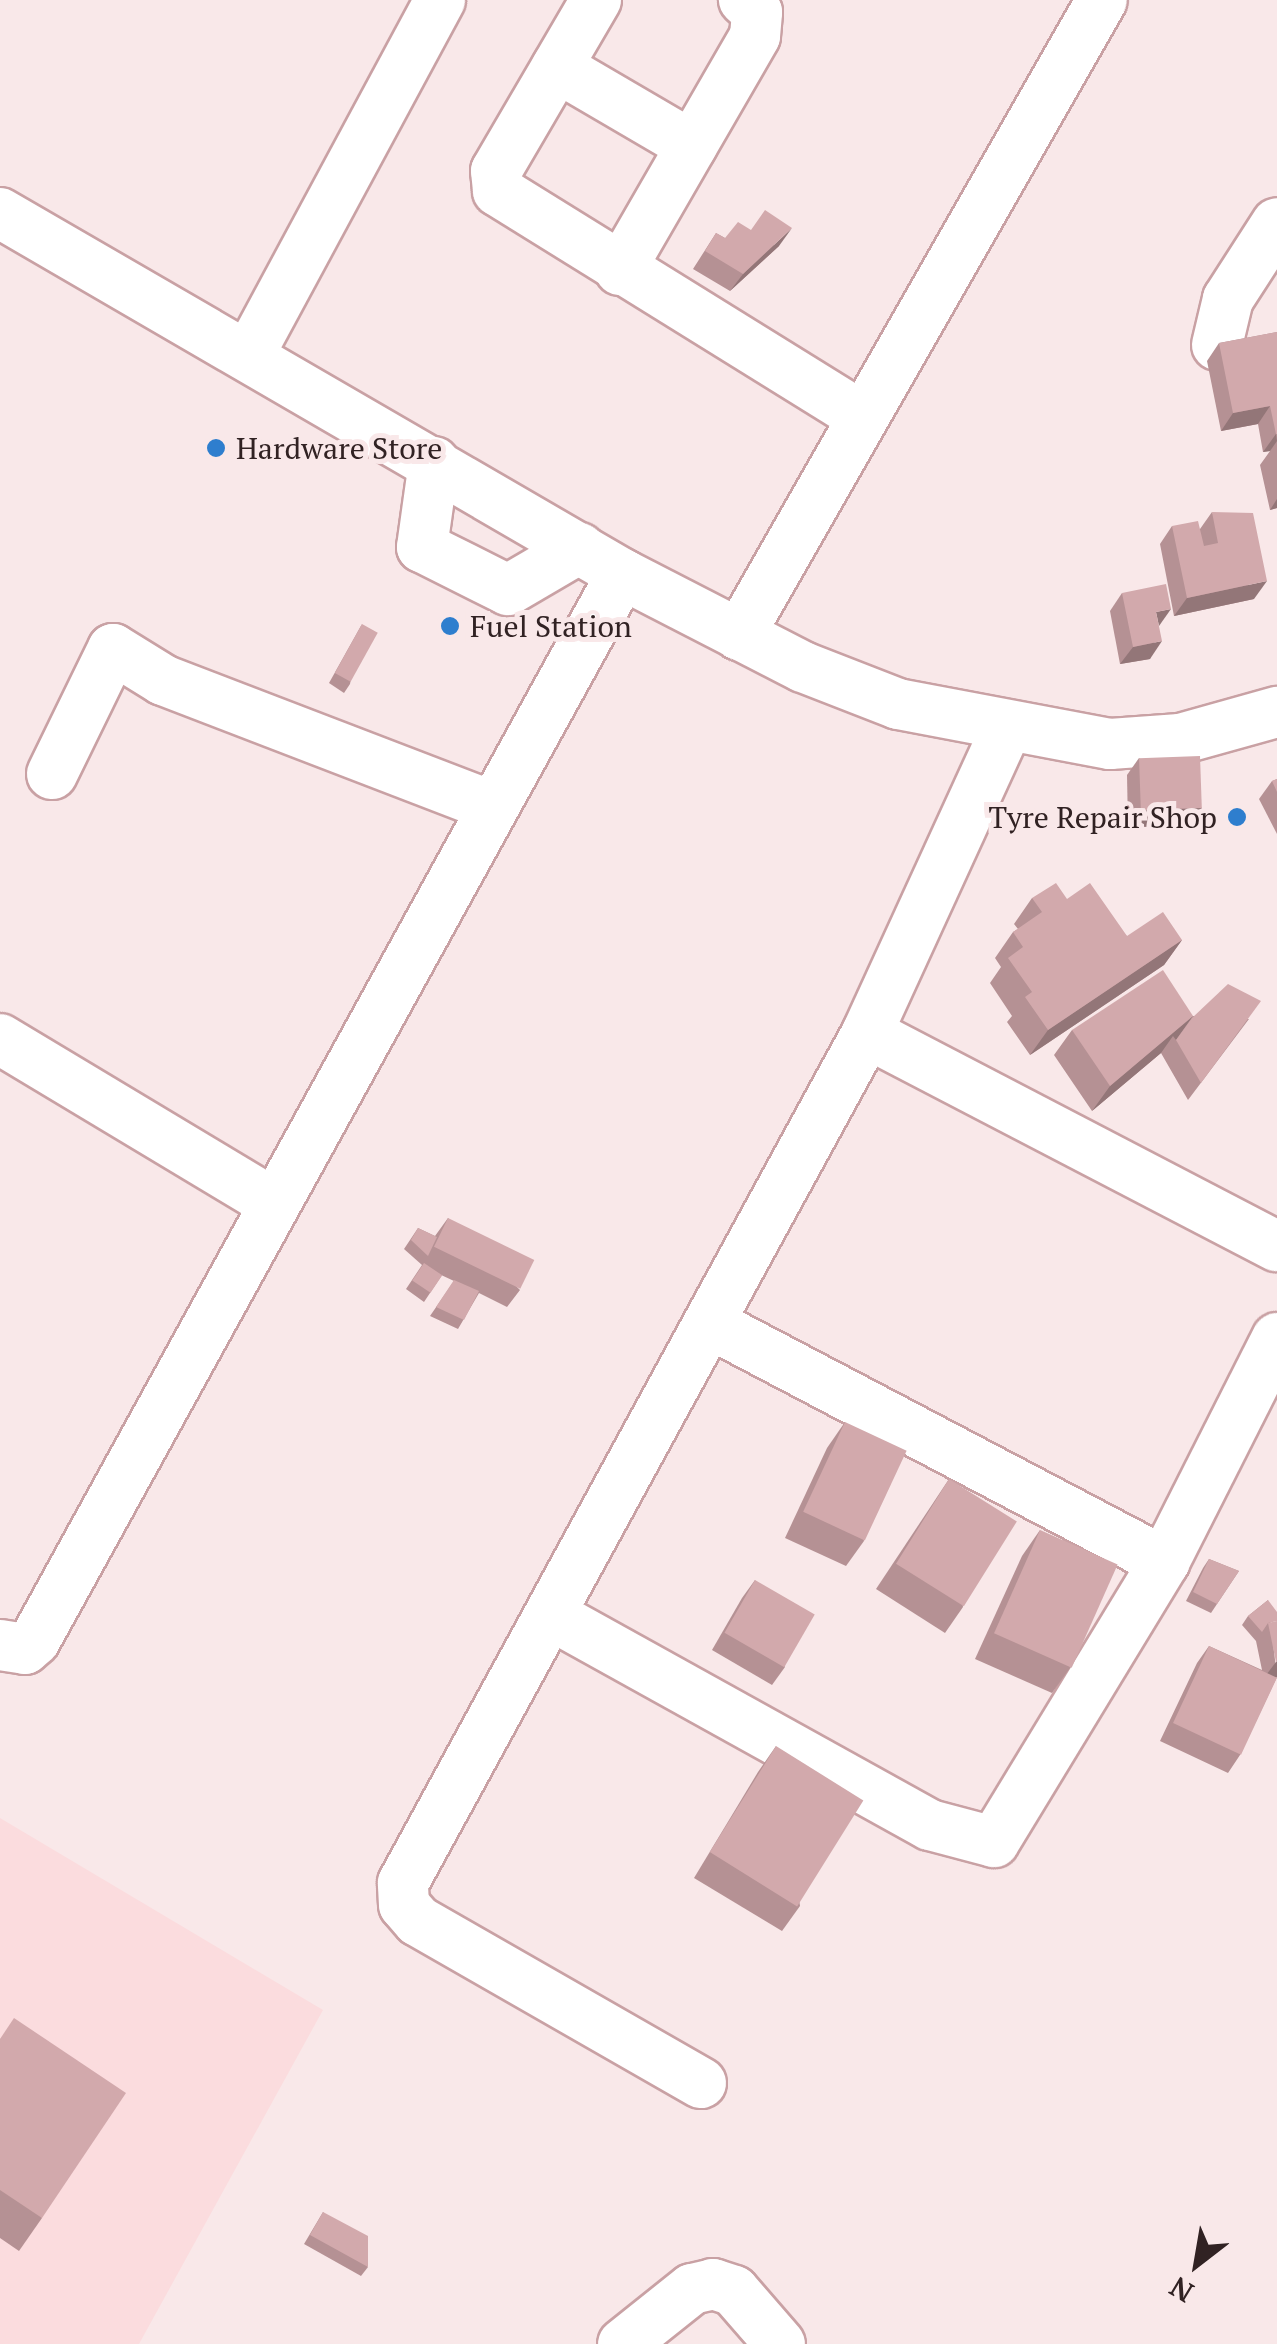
<!DOCTYPE html>
<style>
body{margin:0}
#map{position:relative;width:1277px;height:2344px;overflow:hidden;background:#f9e8e9;font-family:"PT Serif",serif}
div>[style]{position:absolute}
[style*='--x']{left:calc(var(--x)*1px);top:calc(var(--y)*1px);width:calc(var(--w)*1px);rotate:calc(var(--a)*1deg)}
.built>*{inset:0;background:#fbdcde}
.roads{filter:drop-shadow(2px 0 #c9a1a4) drop-shadow(-2px 0 #c9a1a4) drop-shadow(0 2px #c9a1a4) drop-shadow(0 -2px #c9a1a4)}
.minor>*{height:50px;margin:-25px;padding:0 25px;transform-origin:25px;border-radius:25px;background:#fff}
.wall>*{inset:0;background:#b59194}
.shaded-wall>*{inset:0;background:#937678}
.building>*{inset:0;background:#d2a9ac;transform-origin:0 0}
.dots>*{width:28px;height:28px;translate:-50% -50%;box-sizing:border-box;border:5px solid #f9e8e9;border-radius:50%}
span{translate:-50% -50%;white-space:nowrap;text-align:center;line-height:1.15;-webkit-text-stroke:10px #f9e8e9;paint-order:stroke}
.poi-label{font-size:30px;color:#312223}
.left{translate:0 -50%;text-align:left}
.right{translate:-100% -50%;text-align:right}
.north{position:absolute;left:1147px;top:2214px;width:100px;height:100px;-webkit-text-stroke:8px #f9e8e9;paint-order:stroke;rotate:211deg;font-size:28px;font-weight:700;line-height:40px;text-align:center;color:#312223}
.north::after{content:'';display:block;margin:auto;width:35px;height:45px;background:#312223;clip-path:polygon(50% 0,100% 100%,50% 72%,0 100%)}
</style>
<div id="map">
<div class="built">
<div style="clip-path:polygon(0 1818px,323px 2010px,139px 2344px,0 2344px)"></div>
</div>
<div class="roads">
<div class="minor">
<div style="--x:596;--y:0;--w:198;--a:120.3"></div>
<div style="--x:496;--y:171;--w:20;--a:84"></div>
<div style="--x:498;--y:191;--w:429;--a:31.8"></div>
<div style="--x:557;--y:67;--w:156;--a:30.3"></div>
<div style="--x:0;--y:213;--w:719;--a:30.13"></div>
<div style="--x:622;--y:574;--w:203;--a:27.2"></div>
<div style="--x:803;--y:667;--w:102;--a:21.3"></div>
<div style="--x:898;--y:704;--w:216;--a:10.7"></div>
<div style="--x:1110;--y:744;--w:70;--a:-4.1"></div>
<div style="--x:1180;--y:739;--w:101;--a:-15.6"></div>
<div style="--x:620;--y:270;--w:270;--a:-60"></div>
<div style="--x:755;--y:36;--w:24;--a:-85"></div>
<div style="--x:757;--y:12;--w:18;--a:-137"></div>
<div style="--x:1217;--y:345;--w:47;--a:-76.6"></div>
<div style="--x:1228;--y:299;--w:90;--a:-57.2"></div>
<div style="--x:250;--y:353;--w:401;--a:-61.7"></div>
<div style="--x:434;--y:462;--w:86;--a:98"></div>
<div style="--x:422;--y:547;--w:96;--a:26.6"></div>
<div style="--x:508;--y:590;--w:83;--a:-30.3"></div>
<div style="--x:739;--y:635;--w:731;--a:-60.25"></div>
<div style="--x:52;--y:774;--w:139;--a:-64"></div>
<div style="--x:113;--y:649;--w:59;--a:31.8"></div>
<div style="--x:163;--y:680;--w:351;--a:21"></div>
<div style="--x:867;--y:1033;--w:462;--a:27.5"></div>
<div style="--x:0;--y:1039;--w:318;--a:31"></div>
<div style="--x:711;--y:1324;--w:512;--a:27.72"></div>
<div style="--x:551;--y:1615;--w:433;--a:29"></div>
<div style="--x:930;--y:1825;--w:66;--a:14.9"></div>
<div style="--x:994;--y:1842;--w:328;--a:-58.7"></div>
<div style="--x:1164;--y:1562;--w:251;--a:-63.2"></div>
<div style="--x:0;--y:1645;--w:25;--a:9"></div>
<div style="--x:25;--y:1649;--w:13;--a:-42"></div>
<div style="--x:35;--y:1640;--w:1217;--a:-61.16"></div>
<div style="--x:701;--y:2083;--w:326;--a:-150.2"></div>
<div style="--x:418;--y:1921;--w:21;--a:-131"></div>
<div style="--x:404;--y:1905;--w:22;--a:-93"></div>
<div style="--x:403;--y:1883;--w:968;--a:-61.37"></div>
<div style="--x:867;--y:1033;--w:337;--a:-65.4"></div>
<div style="--x:623;--y:2344;--w:88;--a:-38.6"></div>
<div style="--x:692;--y:2289;--w:22;--a:-13"></div>
<div style="--x:713;--y:2284;--w:22;--a:18"></div>
<div style="--x:734;--y:2291;--w:70;--a:49"></div>
</div>
</div>
<div class="wall">
<div style="clip-path:polygon(716px 233px,725px 238px,779px 246px,730px 291px,693px 269px)"></div>
<div style="clip-path:polygon(1277px 332px,1277px 508px,1270px 510px,1260px 465px,1270px 451px,1263px 452px,1258px 424px,1221px 431px,1207px 361px,1219px 343px)"></div>
<div style="clip-path:polygon(1212px 512px,1254px 599px,1174px 616px,1160px 544px,1172px 526px,1200px 529px)"></div>
<div style="clip-path:polygon(1122px 593px,1159px 626px,1150px 659px,1120px 664px,1110px 611px)"></div>
<div style="clip-path:polygon(362px 624px,350px 684px,344px 693px,329px 683px)"></div>
<div style="clip-path:polygon(1139px 758px,1202px 808px,1189px 826px,1128px 827px,1127px 775px)"></div>
<div style="clip-path:polygon(1277px 779px,1277px 834px,1259px 799px,1272px 781px)"></div>
<div style="clip-path:polygon(1032px 898px,1067px 899px,1127px 936px,1182px 940px,1164px 965px,1030px 1055px,1007px 1022px,1012px 1016px,990px 983px,1001px 967px,995px 958px,1013px 932px,1018px 929px,1014px 924px)"></div>
<div style="clip-path:polygon(1193px 1016px,1249px 1019px,1188px 1100px,1161px 1053px,1092px 1111px,1054px 1055px,1072px 1030px)"></div>
<div style="clip-path:polygon(448px 1218px,520px 1290px,507px 1307px,479px 1293px,458px 1329px,430px 1316px,454px 1281px,439px 1274px,442px 1275px,424px 1302px,406px 1289px,422px 1265px,404px 1249px,418px 1228px,435px 1236px)"></div>
<div style="clip-path:polygon(845px 1422px,864px 1541px,846px 1566px,785px 1538px,827px 1448px)"></div>
<div style="clip-path:polygon(949px 1479px,963px 1607px,945px 1633px,876px 1589px)"></div>
<div style="clip-path:polygon(1040px 1530px,1070px 1668px,1052px 1693px,975px 1659px,1022px 1556px)"></div>
<div style="clip-path:polygon(1209px 1559px,1239px 1571px,1211px 1613px,1186px 1601px,1203px 1568px)"></div>
<div style="clip-path:polygon(755px 1580px,785px 1667px,772px 1685px,712px 1650px,742px 1598px)"></div>
<div style="clip-path:polygon(1268px 1600px,1277px 1677px,1240px 1755px,1228px 1773px,1160px 1741px,1197px 1663px,1209px 1646px,1262px 1670px,1256px 1641px,1242px 1625px,1248px 1616px)"></div>
<div style="clip-path:polygon(776px 1746px,800px 1906px,782px 1931px,694px 1878px,758px 1772px)"></div>
<div style="clip-path:polygon(0 2038px,42px 2218px,19px 2251px,0 2238px)"></div>
<div style="clip-path:polygon(323px 2212px,368px 2267px,361px 2276px,304px 2244px)"></div>
</div>
<div class="shaded-wall">
<div style="clip-path:polygon(792px 228px,779px 246px,730px 291px,743px 274px)"></div>
<div style="clip-path:polygon(1270px 406px,1258px 424px,1221px 431px,1233px 413px)"></div>
<div style="clip-path:polygon(1276px 434px,1277px 441px,1270px 451px,1263px 452px)"></div>
<div style="clip-path:polygon(1277px 499px,1277px 508px,1270px 510px)"></div>
<div style="clip-path:polygon(1267px 581px,1254px 599px,1174px 616px,1187px 598px)"></div>
<div style="clip-path:polygon(1171px 609px,1159px 626px,1156px 612px)"></div>
<div style="clip-path:polygon(1162px 641px,1150px 659px,1120px 664px,1133px 647px)"></div>
<div style="clip-path:polygon(1202px 808px,1189px 826px,1128px 827px,1141px 810px)"></div>
<div style="clip-path:polygon(1182px 940px,1164px 965px,1030px 1055px,1048px 1030px)"></div>
<div style="clip-path:polygon(1193px 1016px,1176px 1040px,1173px 1036px,1161px 1053px,1092px 1111px,1110px 1086px)"></div>
<div style="clip-path:polygon(1277px 1661px,1277px 1677px,1263px 1679px,1276px 1662px)"></div>
</div>
<div class="building">
<div style="clip-path:polygon(765px 210px,792px 228px,743px 274px,705px 251px,716px 233px,725px 238px,738px 222px,751px 230px)"></div>
<div style="clip-path:polygon(1277px 332px,1277px 434px,1276px 434px,1270px 406px,1233px 413px,1219px 343px)"></div>
<div style="clip-path:polygon(1212px 512px,1253px 513px,1267px 581px,1187px 598px,1172px 526px,1198px 521px,1204px 546px,1218px 543px)"></div>
<div style="clip-path:polygon(1166px 584px,1171px 609px,1156px 612px,1162px 641px,1133px 647px,1122px 593px)"></div>
<div style="left:362px;top:624px;width:18px;height:56px;rotate:29deg"></div>
<div style="left:1200px;top:756px;width:52px;height:61px;rotate:88deg"></div>
<div style="clip-path:polygon(1277px 779px,1277px 792px,1272px 781px)"></div>
<div style="clip-path:polygon(1056px 883px,1067px 899px,1090px 883px,1127px 936px,1163px 912px,1182px 940px,1048px 1030px,1025px 997px,1032px 992px,1008px 958px,1023px 947px,1013px 932px,1042px 912px,1032px 898px)"></div>
<div style="clip-path:polygon(1163px 970px,1193px 1016px,1110px 1086px,1072px 1030px)"></div>
<div style="clip-path:polygon(1228px 984px,1261px 1001px,1201px 1083px,1176px 1040px,1192px 1018px)"></div>
<div style="left:448px;top:1218px;width:96px;height:32px;rotate:26deg"></div>
<div style="clip-path:polygon(418px 1228px,437px 1237px,428px 1256px,411px 1240px)"></div>
<div style="left:424px;top:1263px;width:22px;height:21px;rotate:34deg"></div>
<div style="clip-path:polygon(454px 1280px,479px 1291px,464px 1320px,436px 1307px)"></div>
<div style="left:845px;top:1422px;width:68px;height:99px;rotate:25deg"></div>
<div style="left:949px;top:1479px;width:80px;height:100px;rotate:32deg"></div>
<div style="left:1040px;top:1530px;width:85px;height:113px;rotate:24deg"></div>
<div style="clip-path:polygon(1209px 1559px,1239px 1571px,1217px 1604px,1193px 1592px)"></div>
<div style="left:755px;top:1580px;width:69px;height:61px;rotate:30deg"></div>
<div style="clip-path:polygon(1268px 1600px,1277px 1612px,1277px 1621px,1268px 1623px,1262px 1632px,1248px 1616px)"></div>
<div style="clip-path:polygon(1277px 1621px,1277px 1661px,1276px 1662px,1268px 1623px)"></div>
<div style="left:1209px;top:1646px;width:75px;height:85px;rotate:25deg"></div>
<div style="left:776px;top:1746px;width:103px;height:125px;rotate:32deg"></div>
<div style="clip-path:polygon(14px 2018px,126px 2093px,42px 2218px,0 2190px,0 2039px)"></div>
<div style="clip-path:polygon(323px 2212px,368px 2236px,368px 2267px,310px 2235px)"></div>
</div>
<div class="dots">
<div style="left:216px;top:448px;background:#2e7ece"></div>
<div style="left:450px;top:626px;background:#2e7ece"></div>
<div style="left:1237px;top:817px;background:#2e7ece"></div>
</div>
<div class="poi-label">
<span class="left" style="left:236px;top:448px">Hardware Store</span>
<span class="left" style="left:470px;top:626px">Fuel Station</span>
<span class="right" style="left:1217px;top:817px">Tyre Repair Shop</span>
</div>
<div class="north">N</div>
</div>
